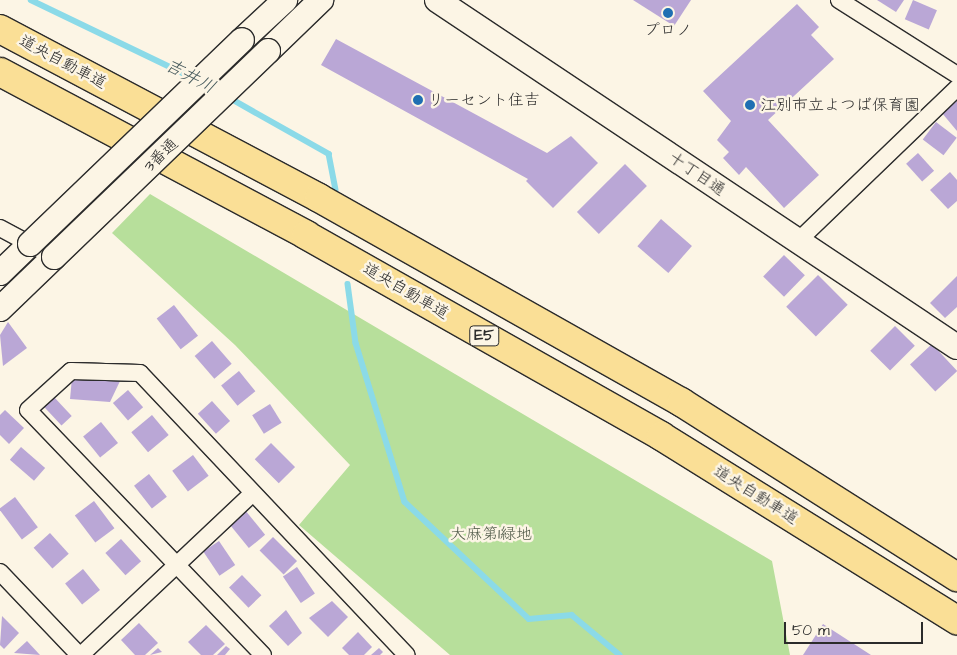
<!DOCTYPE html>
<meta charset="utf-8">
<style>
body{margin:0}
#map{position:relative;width:957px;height:655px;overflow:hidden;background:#fcf5e5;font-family:"Architects Daughter","Klee One",sans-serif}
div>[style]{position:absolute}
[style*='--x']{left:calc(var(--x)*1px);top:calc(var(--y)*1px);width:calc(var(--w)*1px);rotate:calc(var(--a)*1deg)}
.green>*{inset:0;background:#b7df9b}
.stream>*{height:5.5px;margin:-2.75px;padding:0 2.75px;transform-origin:2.75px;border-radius:2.75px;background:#8bdae8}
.building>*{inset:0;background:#baa7d6;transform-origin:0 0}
.roads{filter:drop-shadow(1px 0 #2b2b2b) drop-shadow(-1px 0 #2b2b2b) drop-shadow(0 1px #2b2b2b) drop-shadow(0 -1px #2b2b2b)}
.street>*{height:16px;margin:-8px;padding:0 8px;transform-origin:8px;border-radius:8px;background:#fcf5e5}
.secondary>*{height:24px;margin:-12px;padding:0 12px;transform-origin:12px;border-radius:12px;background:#fcf5e5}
.highway>*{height:28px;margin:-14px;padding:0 14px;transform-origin:14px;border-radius:14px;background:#fadf96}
.bridges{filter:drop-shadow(1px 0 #2b2b2b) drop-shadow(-1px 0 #2b2b2b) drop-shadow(0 1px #2b2b2b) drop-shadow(0 -1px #2b2b2b)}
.secondary-bridge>*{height:24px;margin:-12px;padding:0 12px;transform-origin:12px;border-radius:12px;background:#fcf5e5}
.dots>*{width:14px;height:14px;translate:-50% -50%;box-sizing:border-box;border:2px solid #fcf5e5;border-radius:50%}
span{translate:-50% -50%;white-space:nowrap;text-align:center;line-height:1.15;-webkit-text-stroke:5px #fcf5e5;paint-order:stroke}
.shield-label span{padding:1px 4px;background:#fcf5e5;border:1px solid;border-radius:4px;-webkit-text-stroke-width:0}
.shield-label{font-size:15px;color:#2b2b2b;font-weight:700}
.poi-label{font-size:16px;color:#2b2b2b}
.left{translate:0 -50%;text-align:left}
.street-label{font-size:16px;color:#2b2b2b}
.park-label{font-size:16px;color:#4e5847}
.water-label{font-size:18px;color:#43575a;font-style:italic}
.scale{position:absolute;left:784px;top:622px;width:139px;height:22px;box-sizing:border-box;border:2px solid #2b2b2b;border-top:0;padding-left:6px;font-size:15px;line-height:18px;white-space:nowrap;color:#2b2b2b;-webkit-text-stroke:4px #fcf5e5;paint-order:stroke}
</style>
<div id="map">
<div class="green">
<div style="clip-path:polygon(150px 194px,772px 561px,790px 655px,450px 655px,299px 525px,350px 465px,235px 345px,112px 233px)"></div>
</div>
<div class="stream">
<div style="--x:31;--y:0;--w:180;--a:25.7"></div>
<div style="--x:228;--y:97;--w:116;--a:29.4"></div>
<div style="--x:329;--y:154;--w:36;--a:79"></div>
<div style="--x:348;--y:284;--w:60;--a:82.3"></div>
<div style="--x:356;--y:343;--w:166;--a:72.9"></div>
<div style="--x:405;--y:502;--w:170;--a:43.3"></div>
<div style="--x:529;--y:619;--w:43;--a:-5.3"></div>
<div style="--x:572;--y:615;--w:62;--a:39.8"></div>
</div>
<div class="building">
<div style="clip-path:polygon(633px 0,691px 0,674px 26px)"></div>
<div style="clip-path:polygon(877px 0,904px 0,896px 12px)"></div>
<div style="left:913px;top:0;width:26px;height:21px;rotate:23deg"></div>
<div style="clip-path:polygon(797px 4px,819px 27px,811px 35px,834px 59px,768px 120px,819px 175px,784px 208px,746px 167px,739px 175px,723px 158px,729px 152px,717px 140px,731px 121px,703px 91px)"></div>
<div style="clip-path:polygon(336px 39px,547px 153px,571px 136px,598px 163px,553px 208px,526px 181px,528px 179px,321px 65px)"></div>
<div style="clip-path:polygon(957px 101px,957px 131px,942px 113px)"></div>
<div style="left:936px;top:122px;width:26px;height:22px;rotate:37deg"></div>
<div style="left:918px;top:153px;width:24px;height:16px;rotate:48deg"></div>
<div style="left:625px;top:164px;width:31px;height:68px;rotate:45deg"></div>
<div style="clip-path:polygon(950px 172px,957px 180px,957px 201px,948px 209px,930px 190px)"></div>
<div style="left:661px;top:219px;width:41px;height:36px;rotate:41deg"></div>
<div style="left:784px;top:255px;width:29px;height:30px;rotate:44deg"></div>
<div style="left:818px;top:275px;width:42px;height:45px;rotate:45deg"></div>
<div style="clip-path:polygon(957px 276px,957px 307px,945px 318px,930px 303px)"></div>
<div style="left:174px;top:305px;width:39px;height:22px;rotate:52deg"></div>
<div style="clip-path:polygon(8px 322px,27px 348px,3px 366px,0 335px)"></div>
<div style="left:895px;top:326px;width:28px;height:35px;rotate:45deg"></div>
<div style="left:212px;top:341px;width:30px;height:23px;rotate:49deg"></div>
<div style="left:932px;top:344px;width:37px;height:30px;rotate:47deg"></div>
<div style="left:239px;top:371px;width:26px;height:23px;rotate:51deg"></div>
<div style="clip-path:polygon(72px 378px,121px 379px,110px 402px,70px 399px)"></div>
<div style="left:128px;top:390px;width:23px;height:20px;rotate:49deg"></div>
<div style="left:54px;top:397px;width:26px;height:14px;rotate:47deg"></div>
<div style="left:212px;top:401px;width:27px;height:19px;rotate:48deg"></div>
<div style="left:270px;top:404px;width:22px;height:21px;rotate:58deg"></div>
<div style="clip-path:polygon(5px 410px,24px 428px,9px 444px,0 435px,0 415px)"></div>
<div style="left:152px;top:415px;width:26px;height:27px;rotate:50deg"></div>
<div style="left:101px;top:422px;width:27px;height:23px;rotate:51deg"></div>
<div style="left:271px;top:443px;width:34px;height:23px;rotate:45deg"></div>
<div style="left:21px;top:447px;width:32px;height:17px;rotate:41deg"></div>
<div style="left:193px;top:455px;width:26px;height:26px;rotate:53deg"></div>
<div style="left:149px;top:474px;width:29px;height:19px;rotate:52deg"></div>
<div style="left:15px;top:497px;width:38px;height:20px;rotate:53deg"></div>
<div style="left:94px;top:501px;width:34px;height:24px;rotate:53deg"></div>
<div style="left:245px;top:510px;width:32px;height:21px;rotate:51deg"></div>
<div style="left:50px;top:533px;width:28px;height:22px;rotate:48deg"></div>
<div style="left:273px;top:537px;width:34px;height:19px;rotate:45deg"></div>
<div style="left:121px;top:539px;width:30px;height:21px;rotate:48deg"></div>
<div style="left:219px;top:541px;width:29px;height:19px;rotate:56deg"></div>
<div style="left:297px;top:567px;width:32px;height:17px;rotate:56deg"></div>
<div style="left:83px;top:569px;width:27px;height:23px;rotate:51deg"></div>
<div style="left:242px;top:575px;width:28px;height:18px;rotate:46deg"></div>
<div style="clip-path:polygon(332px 601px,348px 617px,328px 637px,309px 618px)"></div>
<div style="clip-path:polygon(286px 610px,302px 633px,288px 646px,269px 626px)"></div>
<div style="clip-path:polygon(2px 616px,19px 633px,4px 649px,0 645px)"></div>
<div style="clip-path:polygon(139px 623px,158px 643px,145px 655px,135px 655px,121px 640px)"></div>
<div style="clip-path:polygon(823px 624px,871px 655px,803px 655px)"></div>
<div style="clip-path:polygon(206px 625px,225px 644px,213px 655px,201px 655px,188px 642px)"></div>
<div style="clip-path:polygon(358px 632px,372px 647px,364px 655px,349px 655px,342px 648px)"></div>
<div style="clip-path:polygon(27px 641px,40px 655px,14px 653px)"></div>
<div style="clip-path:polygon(226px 646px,230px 649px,225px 655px,217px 655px)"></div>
<div style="clip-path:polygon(158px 648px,162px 652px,150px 655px)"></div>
<div style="clip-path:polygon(379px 648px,383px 652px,380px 655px,371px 655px)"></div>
</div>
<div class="roads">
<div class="street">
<div style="--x:839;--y:0;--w:140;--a:32.4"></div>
<div style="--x:0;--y:228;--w:61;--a:28.2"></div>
<div style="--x:798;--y:241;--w:221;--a:-43.9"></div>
<div style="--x:0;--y:572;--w:115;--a:46.4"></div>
<div style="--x:81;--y:655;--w:236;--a:-43.3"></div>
<div style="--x:263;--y:655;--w:339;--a:-133.8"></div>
<div style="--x:28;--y:410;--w:58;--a:-42.2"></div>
<div style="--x:71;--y:371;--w:69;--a:1.7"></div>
<div style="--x:140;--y:373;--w:388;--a:46.6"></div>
</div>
<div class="secondary">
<div style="--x:437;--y:0;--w:625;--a:33.72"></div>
<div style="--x:242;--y:40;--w:59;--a:-42.9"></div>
<div style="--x:268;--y:51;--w:74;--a:-43.9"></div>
<div style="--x:0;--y:273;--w:42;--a:-44"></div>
<div style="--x:0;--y:309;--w:75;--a:-43.9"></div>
</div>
<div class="highway">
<div style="--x:0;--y:29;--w:361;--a:27.9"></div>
<div style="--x:319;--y:198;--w:416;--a:29.4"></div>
<div style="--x:681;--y:402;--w:327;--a:32.4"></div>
<div style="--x:0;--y:72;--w:347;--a:28"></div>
<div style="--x:306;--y:235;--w:408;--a:29.5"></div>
<div style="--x:661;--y:436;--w:349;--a:31.9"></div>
</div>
</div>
<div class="bridges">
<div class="secondary-bridge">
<div style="--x:30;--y:244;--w:294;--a:-43.9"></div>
<div style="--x:54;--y:257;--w:297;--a:-43.9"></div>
</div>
</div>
<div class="dots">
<div style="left:668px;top:13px;background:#1f6fb2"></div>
<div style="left:418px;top:100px;background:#1f6fb2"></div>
<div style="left:750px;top:105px;background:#1f6fb2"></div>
</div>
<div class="shield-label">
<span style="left:484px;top:336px">E5</span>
</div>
<div class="poi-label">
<span style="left:668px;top:30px">プロノ</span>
<span class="left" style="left:428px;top:100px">リーセント住吉</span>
<span class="left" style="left:760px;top:105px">江別市立よつば保育園</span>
</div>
<div class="street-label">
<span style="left:63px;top:62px;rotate:28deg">道央自動車道</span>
<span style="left:161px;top:155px;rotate:-44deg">3番通</span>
<span style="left:697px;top:174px;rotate:34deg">十丁目通</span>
<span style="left:406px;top:291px;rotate:30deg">道央自動車道</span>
<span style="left:756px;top:495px;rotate:32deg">道央自動車道</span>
</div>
<div class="park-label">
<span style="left:491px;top:534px">大麻第1緑地</span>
</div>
<div class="water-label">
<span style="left:190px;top:77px;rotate:28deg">吉井川</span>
</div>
<div class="scale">50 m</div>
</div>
